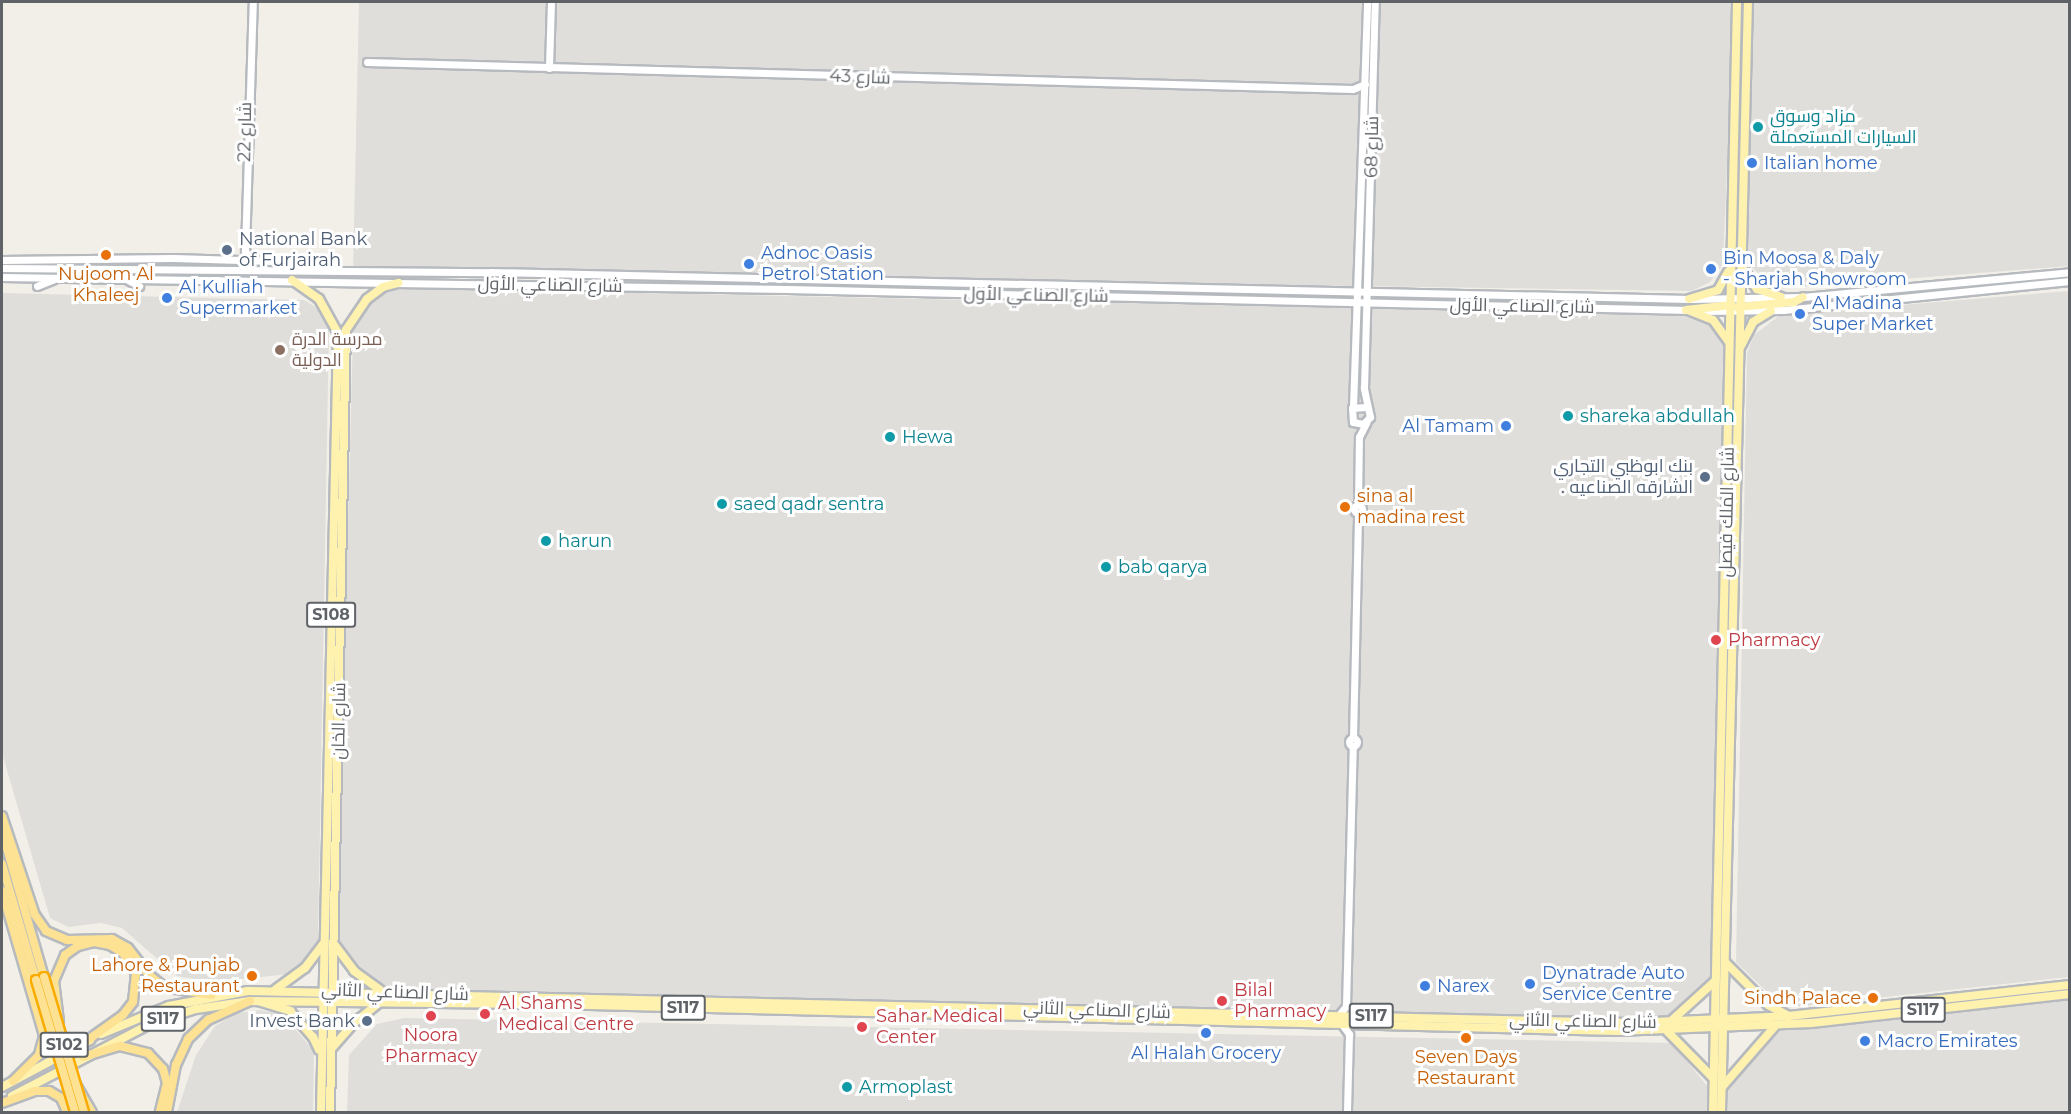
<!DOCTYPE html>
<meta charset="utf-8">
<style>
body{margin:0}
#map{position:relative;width:2071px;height:1114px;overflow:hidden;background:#f1efe8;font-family:Montserrat,Cairo,sans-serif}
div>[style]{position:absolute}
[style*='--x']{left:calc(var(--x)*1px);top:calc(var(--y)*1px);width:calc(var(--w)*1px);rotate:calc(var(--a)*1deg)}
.industrial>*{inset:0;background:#e0deda}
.roads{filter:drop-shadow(2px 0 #b6babf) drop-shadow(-2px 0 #b6babf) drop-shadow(0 2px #b6babf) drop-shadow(0 -2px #b6babf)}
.secondary>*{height:7px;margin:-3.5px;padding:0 3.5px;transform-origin:3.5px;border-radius:3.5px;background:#fff}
.secondary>.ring{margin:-3.5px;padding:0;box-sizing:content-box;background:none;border:7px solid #fff;border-radius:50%}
.primary>*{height:8px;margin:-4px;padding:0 4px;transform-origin:4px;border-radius:4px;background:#fff2af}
.highway>*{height:8px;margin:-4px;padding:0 4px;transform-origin:4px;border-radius:4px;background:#fde293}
.bridges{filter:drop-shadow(2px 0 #f9ab00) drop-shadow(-2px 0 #f9ab00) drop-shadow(0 2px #f9ab00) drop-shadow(0 -2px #f9ab00)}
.highway-bridge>*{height:8px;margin:-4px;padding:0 4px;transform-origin:4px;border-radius:4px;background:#fde293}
.dots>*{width:16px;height:16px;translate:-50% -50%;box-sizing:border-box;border:3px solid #fff;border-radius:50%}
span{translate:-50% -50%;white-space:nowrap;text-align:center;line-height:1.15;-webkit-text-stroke:6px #fff;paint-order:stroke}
.shield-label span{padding:2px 4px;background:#fff;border:2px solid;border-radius:4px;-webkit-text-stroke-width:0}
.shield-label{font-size:16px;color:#5f6368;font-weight:700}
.street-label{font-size:18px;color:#5f6368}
.culture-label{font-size:18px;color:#0d838f}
.left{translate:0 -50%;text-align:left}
.shop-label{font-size:18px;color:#366cbe}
.right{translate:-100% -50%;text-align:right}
.service-label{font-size:18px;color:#4e5e75}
.food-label{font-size:18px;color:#c56008}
.education-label{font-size:18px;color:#785e54}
.health-label{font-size:18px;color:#be3a42}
.frame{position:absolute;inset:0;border:3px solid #5f6368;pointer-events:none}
</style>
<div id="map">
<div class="industrial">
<div style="clip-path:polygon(359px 2px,1734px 2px,1723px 264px,1710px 282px,1692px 291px,353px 271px)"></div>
<div style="clip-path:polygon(1748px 2px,2069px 2px,2069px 266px,1776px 289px,1747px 263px)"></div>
<div style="clip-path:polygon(397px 288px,1697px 315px,1715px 327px,1728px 347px,1713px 977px,1666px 1019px,394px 992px,358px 972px,337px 942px,353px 331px,365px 308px,386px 290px)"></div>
<div style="clip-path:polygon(2069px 291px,2069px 977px,1784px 1008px,1736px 962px,1747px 353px,1754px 335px,1780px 315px)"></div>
<div style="clip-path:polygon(2px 293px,304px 300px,317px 308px,329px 325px,318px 940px,305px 963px,289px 974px,215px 982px,177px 976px,122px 928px,101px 923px,68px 927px,50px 918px,2px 753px)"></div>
<div style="clip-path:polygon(2069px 996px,2069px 1112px,1726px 1112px,1726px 1087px,1745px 1064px,1784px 1028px)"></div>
<div style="clip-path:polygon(259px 1010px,282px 1014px,314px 1051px,313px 1112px,177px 1112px,196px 1055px,215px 1026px,238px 1013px)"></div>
<div style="clip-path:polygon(404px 1018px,1672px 1043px,1708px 1087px,1707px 1112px,347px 1112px,349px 1055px,377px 1024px)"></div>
</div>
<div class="roads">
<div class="secondary">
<div style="--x:367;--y:62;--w:986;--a:1.57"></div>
<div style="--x:1353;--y:89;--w:13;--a:-23"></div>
<div style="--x:549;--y:68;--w:66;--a:-88.3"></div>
<div style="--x:2;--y:260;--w:171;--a:-0.7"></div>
<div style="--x:173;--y:258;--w:134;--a:1.7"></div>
<div style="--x:307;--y:262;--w:12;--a:31"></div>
<div style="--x:252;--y:264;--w:15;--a:-118"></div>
<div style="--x:245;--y:251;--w:249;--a:-88.2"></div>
<div style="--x:2;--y:268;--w:489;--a:0.5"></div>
<div style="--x:491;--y:272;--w:1198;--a:1.29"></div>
<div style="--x:1689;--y:299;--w:114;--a:-1"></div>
<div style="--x:1803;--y:297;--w:268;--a:-5.3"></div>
<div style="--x:2;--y:277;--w:785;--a:0.88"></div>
<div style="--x:787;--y:289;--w:903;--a:1.33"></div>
<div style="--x:126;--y:279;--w:15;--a:28"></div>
<div style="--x:37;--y:286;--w:18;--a:-22"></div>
<div style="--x:1702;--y:311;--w:81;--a:-0.7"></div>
<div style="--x:1783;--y:310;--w:288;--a:-5.8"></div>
<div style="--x:1353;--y:407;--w:405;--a:-88"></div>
<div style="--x:1366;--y:407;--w:14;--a:176"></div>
<div style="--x:1352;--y:408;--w:14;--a:86"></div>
<div style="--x:1353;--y:422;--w:10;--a:11"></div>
<div style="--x:1363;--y:424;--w:10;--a:-45"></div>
<div style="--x:1370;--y:417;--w:30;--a:-102"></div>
<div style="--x:1364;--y:388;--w:386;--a:-88.4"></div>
<div class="ring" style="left:1354px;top:505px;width:1px;height:1px"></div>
<div style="--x:1358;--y:505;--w:68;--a:-89.2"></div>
<div style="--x:1359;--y:437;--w:16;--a:-63"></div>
<div class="ring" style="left:1349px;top:738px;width:1px;height:1px"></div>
<div style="--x:1353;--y:738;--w:225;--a:-88.7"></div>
<div style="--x:1338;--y:1016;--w:13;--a:-51"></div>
<div style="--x:1346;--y:1006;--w:260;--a:-88.5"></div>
<div style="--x:1341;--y:1023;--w:14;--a:54"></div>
<div style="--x:1349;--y:1034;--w:78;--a:91.5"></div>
</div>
<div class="primary">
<div style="--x:1744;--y:270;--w:23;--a:56"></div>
<div style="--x:1757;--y:289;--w:25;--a:18"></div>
<div style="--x:292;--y:280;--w:33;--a:35"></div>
<div style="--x:319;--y:299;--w:39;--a:61"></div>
<div style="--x:338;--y:333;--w:779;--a:91.25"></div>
<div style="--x:1689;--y:299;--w:30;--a:-17"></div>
<div style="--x:1718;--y:290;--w:21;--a:-61"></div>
<div style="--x:1737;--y:307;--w:57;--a:-5"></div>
<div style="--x:1794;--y:302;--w:10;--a:-29"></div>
<div style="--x:1686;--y:310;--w:46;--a:-6.2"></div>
<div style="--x:1688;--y:310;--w:27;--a:22"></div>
<div style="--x:1713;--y:320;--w:26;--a:54"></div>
<div style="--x:1741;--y:346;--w:27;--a:-63"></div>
<div style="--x:1753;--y:322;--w:21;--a:-31"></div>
<div style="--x:334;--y:944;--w:34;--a:53"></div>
<div style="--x:354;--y:971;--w:32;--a:36"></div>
<div style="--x:1726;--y:963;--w:59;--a:45"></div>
<div style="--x:1768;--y:1005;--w:21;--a:28"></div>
<div style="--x:276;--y:989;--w:36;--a:-36"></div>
<div style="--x:305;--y:968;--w:30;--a:-53"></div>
<div style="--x:258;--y:1001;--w:34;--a:17"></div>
<div style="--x:290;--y:1011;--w:35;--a:49"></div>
<div style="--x:313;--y:1037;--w:14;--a:65"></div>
<div style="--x:1670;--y:1022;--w:61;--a:-42.3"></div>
<div style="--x:1666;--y:1030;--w:67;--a:45.6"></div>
<div style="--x:101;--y:1034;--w:74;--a:-22.4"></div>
<div style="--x:169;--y:1006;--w:80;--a:-10.8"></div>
<div style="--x:248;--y:991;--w:1382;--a:1.33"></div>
<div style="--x:1630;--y:1023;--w:158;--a:-2.5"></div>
<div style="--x:1788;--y:1016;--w:284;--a:-6.3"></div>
<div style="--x:332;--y:1048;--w:33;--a:-49"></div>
<div style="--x:354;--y:1023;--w:32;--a:-39"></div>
<div style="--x:2;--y:1087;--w:100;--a:-28.1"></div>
<div style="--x:1722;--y:1087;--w:82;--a:-48.9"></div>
<div style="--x:12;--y:1096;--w:158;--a:-27.5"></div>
<div style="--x:152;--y:1023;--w:46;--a:-17.7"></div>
<div style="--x:196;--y:1009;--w:55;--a:-8.4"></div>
<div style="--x:250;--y:1001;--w:300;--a:0.6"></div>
<div style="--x:550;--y:1004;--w:1068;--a:1.45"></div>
<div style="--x:1618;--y:1031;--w:193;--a:-2.4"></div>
<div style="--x:1811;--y:1023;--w:261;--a:-6.4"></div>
<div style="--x:330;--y:1112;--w:782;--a:-88.83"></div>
<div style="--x:346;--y:330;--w:37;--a:-56"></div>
<div style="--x:367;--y:299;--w:20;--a:-37"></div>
<div style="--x:383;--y:287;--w:16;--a:-15"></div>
<div style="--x:1713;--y:1112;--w:1110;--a:-88.76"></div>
<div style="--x:1721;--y:1112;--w:1110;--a:-88.61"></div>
</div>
<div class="highway">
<div style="--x:2;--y:816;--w:104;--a:71.6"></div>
<div style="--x:35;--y:915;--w:19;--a:55"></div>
<div style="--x:46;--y:931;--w:23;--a:23"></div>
<div style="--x:67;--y:940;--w:45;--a:-1.3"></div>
<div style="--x:112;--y:939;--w:18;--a:29"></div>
<div style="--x:128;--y:948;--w:33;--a:52"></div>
<div style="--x:148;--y:974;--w:21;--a:39"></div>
<div style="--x:164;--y:987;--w:48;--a:9.7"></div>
<div style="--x:2;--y:831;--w:152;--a:74"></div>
<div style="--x:2;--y:864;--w:121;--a:73.7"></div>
<div style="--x:2;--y:891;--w:151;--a:73.8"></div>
<div style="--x:44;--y:1036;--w:20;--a:105"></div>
<div style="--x:39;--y:1055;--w:37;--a:135"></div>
<div style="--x:59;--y:1021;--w:40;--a:-97.1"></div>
<div style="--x:54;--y:981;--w:28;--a:-67"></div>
<div style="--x:65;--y:955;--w:16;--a:-35"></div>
<div style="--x:78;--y:946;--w:16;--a:-14"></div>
<div style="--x:94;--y:942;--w:16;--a:11"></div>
<div style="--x:110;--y:945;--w:15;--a:32"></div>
<div style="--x:123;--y:953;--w:24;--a:57"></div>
<div style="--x:136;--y:973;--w:29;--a:96"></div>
<div style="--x:133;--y:1002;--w:16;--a:128"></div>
<div style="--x:123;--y:1015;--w:47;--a:144.6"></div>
<div style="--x:83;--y:1057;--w:39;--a:-17"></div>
<div style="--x:120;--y:1046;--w:29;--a:14"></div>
<div style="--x:148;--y:1053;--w:22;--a:47"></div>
<div style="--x:163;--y:1069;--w:15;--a:74"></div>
<div style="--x:167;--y:1083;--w:30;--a:104"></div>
<div style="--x:75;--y:1083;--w:34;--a:60"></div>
<div style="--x:2;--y:1103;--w:35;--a:-20"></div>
<div style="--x:35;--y:1091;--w:14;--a:0"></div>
<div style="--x:49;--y:1091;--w:14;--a:30"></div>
<div style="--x:61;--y:1098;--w:15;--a:67"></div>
<div style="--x:167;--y:1112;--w:48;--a:-79.2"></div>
<div style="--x:176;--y:1065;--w:29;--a:-65"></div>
<div style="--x:188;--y:1039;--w:28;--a:-44"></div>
<div style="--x:208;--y:1020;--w:46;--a:-24.3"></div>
</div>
</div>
<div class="bridges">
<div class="highway-bridge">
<div style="--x:44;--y:977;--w:141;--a:73.5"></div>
<div style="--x:36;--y:980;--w:138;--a:73.5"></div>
</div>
</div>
<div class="dots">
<div style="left:1758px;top:127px;background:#0f9aa8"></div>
<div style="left:1752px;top:163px;background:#3f7fe0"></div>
<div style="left:227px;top:250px;background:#5c6f8a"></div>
<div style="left:106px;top:255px;background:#e8710a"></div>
<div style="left:749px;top:264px;background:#3f7fe0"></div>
<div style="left:1711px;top:269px;background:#3f7fe0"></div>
<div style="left:167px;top:298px;background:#3f7fe0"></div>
<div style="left:1800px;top:314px;background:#3f7fe0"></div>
<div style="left:280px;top:350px;background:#8d6e63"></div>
<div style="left:1568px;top:416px;background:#0f9aa8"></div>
<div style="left:1506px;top:426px;background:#3f7fe0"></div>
<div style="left:890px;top:437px;background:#0f9aa8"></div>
<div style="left:1705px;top:477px;background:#5c6f8a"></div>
<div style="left:722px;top:504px;background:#0f9aa8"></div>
<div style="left:1345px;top:507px;background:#e8710a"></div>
<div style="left:546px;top:541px;background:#0f9aa8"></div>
<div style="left:1106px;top:567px;background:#0f9aa8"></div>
<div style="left:1716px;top:640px;background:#e0444e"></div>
<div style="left:252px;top:976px;background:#e8710a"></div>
<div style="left:1530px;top:984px;background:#3f7fe0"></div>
<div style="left:1425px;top:986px;background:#3f7fe0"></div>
<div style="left:1873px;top:998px;background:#e8710a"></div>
<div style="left:1222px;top:1001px;background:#e0444e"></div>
<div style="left:485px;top:1014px;background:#e0444e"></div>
<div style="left:431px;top:1016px;background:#e0444e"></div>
<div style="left:367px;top:1021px;background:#5c6f8a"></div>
<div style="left:862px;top:1027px;background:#e0444e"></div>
<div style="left:1206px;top:1033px;background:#3f7fe0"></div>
<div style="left:1466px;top:1038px;background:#e8710a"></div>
<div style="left:1865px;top:1041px;background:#3f7fe0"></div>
<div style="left:847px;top:1087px;background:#0f9aa8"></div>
</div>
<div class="shield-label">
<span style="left:331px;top:615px">S108</span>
<span style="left:683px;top:1008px">S117</span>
<span style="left:1923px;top:1010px">S117</span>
<span style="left:1371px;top:1016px">S117</span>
<span style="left:163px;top:1019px">S117</span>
<span style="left:64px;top:1045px">S102</span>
</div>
<div class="street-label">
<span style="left:860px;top:77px;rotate:2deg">شارع 43</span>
<span style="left:245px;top:132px;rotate:-89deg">شارع 22</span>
<span style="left:1372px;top:147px;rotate:-89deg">شارع 68</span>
<span style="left:550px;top:285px;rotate:1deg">شارع الصناعي الأول</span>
<span style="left:1036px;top:295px;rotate:1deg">شارع الصناعي الأول</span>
<span style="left:1522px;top:306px;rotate:1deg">شارع الصناعي الأول</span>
<span style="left:1727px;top:512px;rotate:-89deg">شارع الملك فيصل</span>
<span style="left:339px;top:721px;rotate:-89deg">شارع الخان</span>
<span style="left:395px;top:992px;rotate:2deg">شارع الصناعي الثاني</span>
<span style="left:1097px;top:1010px;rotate:2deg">شارع الصناعي الثاني</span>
<span style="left:1583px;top:1021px;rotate:1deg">شارع الصناعي الثاني</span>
</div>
<div class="culture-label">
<span class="left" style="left:1770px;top:127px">مزاد وسوق<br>السيارات المستعملة</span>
<span class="left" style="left:1580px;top:416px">shareka abdullah</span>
<span class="left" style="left:902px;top:437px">Hewa</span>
<span class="left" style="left:734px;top:504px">saed qadr sentra</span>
<span class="left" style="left:558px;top:541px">harun</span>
<span class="left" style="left:1118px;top:567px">bab qarya</span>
<span class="left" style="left:859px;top:1087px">Armoplast</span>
</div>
<div class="shop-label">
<span class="left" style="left:1764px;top:163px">Italian home</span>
<span class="left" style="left:761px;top:264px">Adnoc Oasis<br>Petrol Station</span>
<span class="left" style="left:1723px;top:269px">Bin Moosa &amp; Daly<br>- Sharjah Showroom</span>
<span class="left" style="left:179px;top:298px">Al Kulliah<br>Supermarket</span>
<span class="left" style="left:1812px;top:314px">Al Madina<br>Super Market</span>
<span class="right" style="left:1494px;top:426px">Al Tamam</span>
<span class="left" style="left:1542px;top:984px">Dynatrade Auto<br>Service Centre</span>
<span class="left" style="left:1437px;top:986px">Narex</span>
<span class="left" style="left:1877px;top:1041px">Macro Emirates</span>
<span style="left:1206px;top:1053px">Al Halah Grocery</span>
</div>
<div class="service-label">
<span class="left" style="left:239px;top:250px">National Bank<br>of Furjairah</span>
<span class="right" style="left:1693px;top:477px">بنك ابوظبي التجاري<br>. الشارقه الصناعيه</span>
<span class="right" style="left:355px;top:1021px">Invest Bank</span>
</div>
<div class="food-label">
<span style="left:106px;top:285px">Nujoom Al<br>Khaleej</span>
<span class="left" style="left:1357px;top:507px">sina al<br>madina rest</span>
<span class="right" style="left:240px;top:976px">Lahore &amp; Punjab<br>Restaurant</span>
<span class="right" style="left:1861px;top:998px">Sindh Palace</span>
<span style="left:1466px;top:1068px">Seven Days<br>Restaurant</span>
</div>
<div class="education-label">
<span class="left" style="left:292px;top:350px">مدرسة الدرة<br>الدولية</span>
</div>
<div class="health-label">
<span class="left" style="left:1728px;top:640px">Pharmacy</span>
<span class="left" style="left:1234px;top:1001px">Bilal<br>Pharmacy</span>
<span class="left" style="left:498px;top:1014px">Al Shams<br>Medical Centre</span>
<span class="left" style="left:876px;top:1027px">Sahar Medical<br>Center</span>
<span style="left:431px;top:1046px">Noora<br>Pharmacy</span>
</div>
<div class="frame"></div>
</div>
